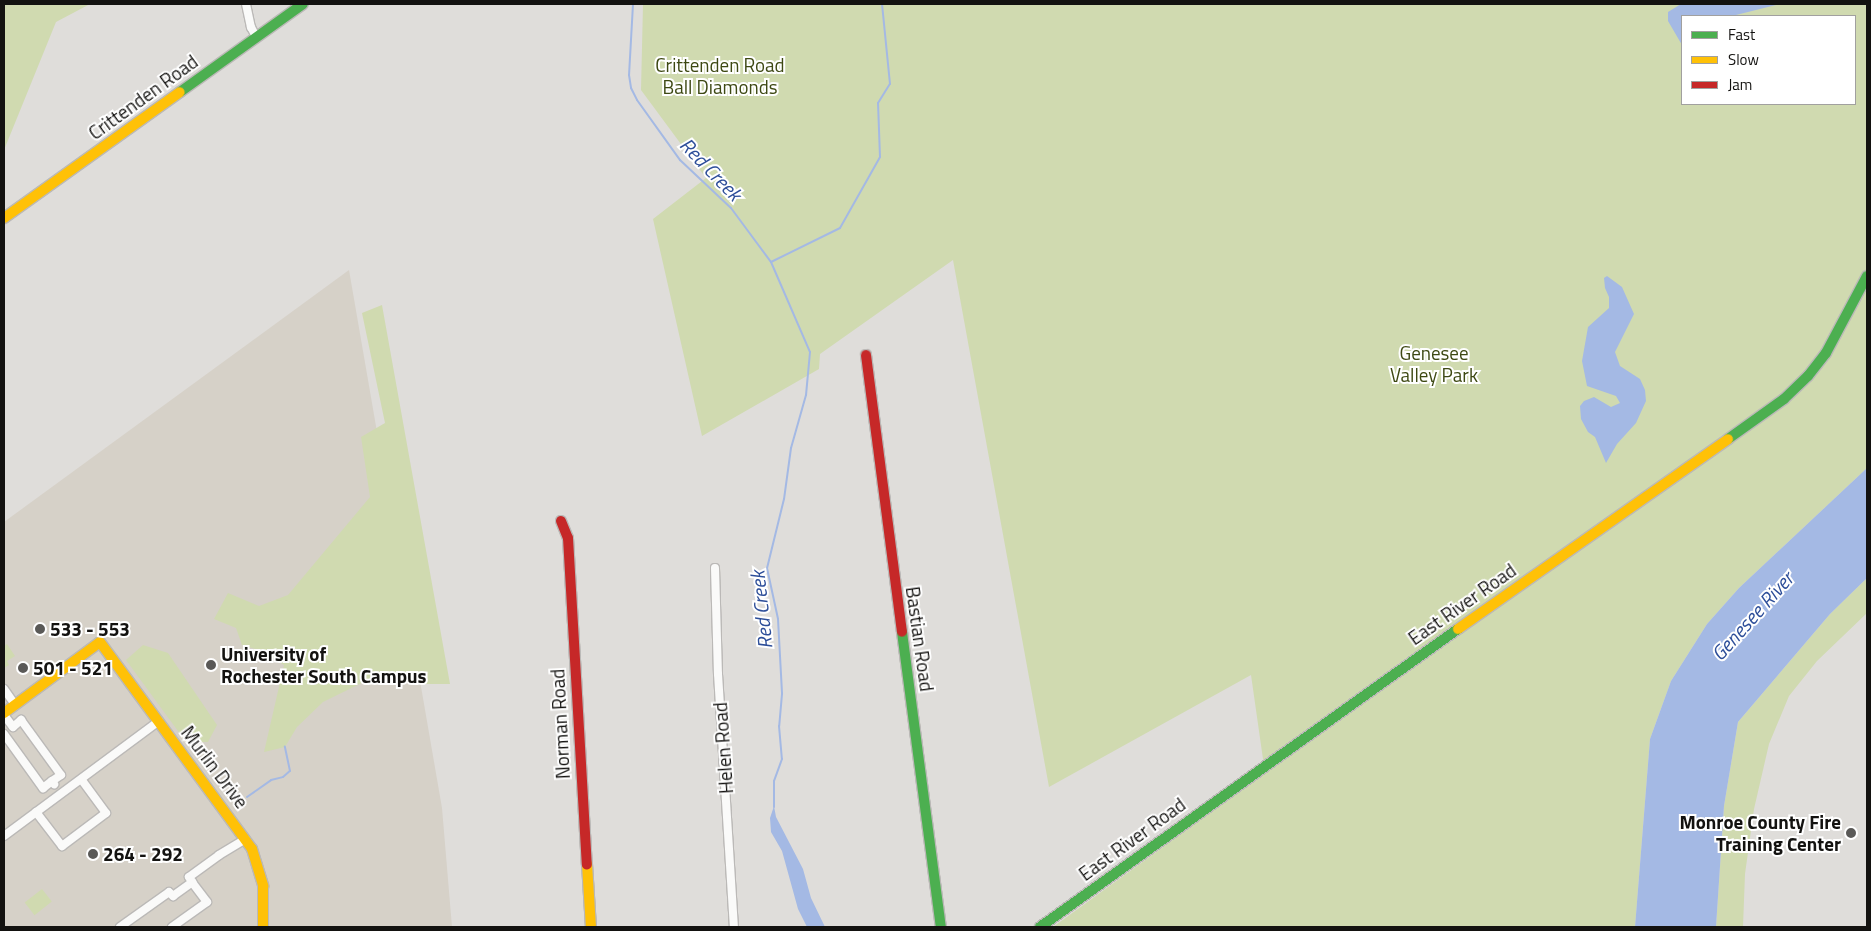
<!DOCTYPE html>
<style>
body{margin:0}
#map{position:relative;width:1871px;height:931px;overflow:hidden;background:#dfddda;font-family:"Titillium Web",sans-serif}
div>[style]{position:absolute}
[style*='--x']{left:calc(var(--x)*1px);top:calc(var(--y)*1px);width:calc(var(--w)*1px);rotate:calc(var(--a)*1deg)}
.built>*{inset:0;background:#d6d1c8}
.green>*{inset:0;background:#d0dab0;transform-origin:0 0}
.water>*{inset:0;background:#a4b9e4}
.stream>*{height:2px;margin:-1px;padding:0 1px;transform-origin:1px;border-radius:1px;background:#a4b9e4}
.roads{filter:drop-shadow(1px 0 #bbb9b7) drop-shadow(-1px 0 #bbb9b7) drop-shadow(0 1px #bbb9b7) drop-shadow(0 -1px #bbb9b7)}
.street>*{height:8px;margin:-4px;padding:0 4px;transform-origin:4px;border-radius:4px;background:#fafaf9}
.fast>*{height:10px;margin:-5px;padding:0 5px;transform-origin:5px;border-radius:5px;background:#4caf50}
.slow>*{height:10px;margin:-5px;padding:0 5px;transform-origin:5px;border-radius:5px;background:#ffc107}
.jam>*{height:10px;margin:-5px;padding:0 5px;transform-origin:5px;border-radius:5px;background:#c62828}
.dots>*{width:14px;height:14px;translate:-50% -50%;box-sizing:border-box;border:2px solid #fff;border-radius:50%}
span{translate:-50% -50%;white-space:nowrap;text-align:center;line-height:1.15;-webkit-text-stroke:4px #fff;paint-order:stroke}
.park-label{font-size:19px;color:#3d4812}
.street-label{font-size:19px;color:#131210}
.poi-label{font-size:19px;color:#131210;font-weight:700}
.left{translate:0 -50%;text-align:left}
.right{translate:-100% -50%;text-align:right}
.water-label{font-size:20px;color:#2d4e99;font-style:italic}
.frame{position:absolute;inset:0;border:5px solid #131210;pointer-events:none}
.legend{position:absolute;left:1681px;top:15px;width:175px;height:90px;box-sizing:border-box;background:#fff;border:1px solid #a1a09f;margin:0;padding:6px 9px;list-style:none;font-size:15px;color:#131210}
.legend li{display:flex;align-items:center;gap:10px;height:25px}
.legend b{width:25px;border:1px solid #a1a09f}
</style>
<div id="map">
<div class="built">
<div style="clip-path:polygon(349px 270px,442px 808px,452px 927px,4px 927px,4px 522px)"></div>
</div>
<div class="green">
<div style="clip-path:polygon(4px 4px,90px 4px,56px 22px,4px 150px)"></div>
<div style="clip-path:polygon(evenodd,643px 4px,1867px 4px,1867px 468px,1739px 588px,1707px 624px,1671px 681px,1650px 739px,1635px 927px,1053px 927px,1265px 773px,1251px 675px,1049px 787px,953px 260px,820px 354px,819px 369px,702px 436px,653px 219px,706px 178px,641px 90px,643px 4px,1682px 16px,1855px 16px,1855px 104px,1682px 104px,1682px 16px)"></div>
<div style="clip-path:polygon(382px 305px,450px 684px,426px 684px,378px 675px,323px 702px,297px 727px,285px 747px,264px 752px,284px 665px,262px 651px,242px 645px,236px 628px,214px 619px,228px 593px,259px 606px,288px 595px,370px 497px,361px 437px,385px 423px,362px 313px)"></div>
<div style="clip-path:polygon(1867px 578px,1867px 613px,1817px 661px,1789px 696px,1769px 744px,1754px 809px,1745px 874px,1743px 927px,1716px 927px,1724px 806px,1738px 722px,1830px 614px)"></div>
<div style="clip-path:polygon(7px 644px,15px 656px,7px 661px,9px 665px,4px 668px,4px 646px)"></div>
<div style="clip-path:polygon(143px 645px,168px 653px,217px 725px,208px 742px,186px 742px,126px 660px)"></div>
<div style="left:42px;top:889px;width:16px;height:22px;rotate:52deg"></div>
</div>
<div class="water">
<div style="clip-path:polygon(1681px 4px,1780px 4px,1732px 16px,1682px 16px,1682px 45px,1668px 21px,1668px 12px)"></div>
<div style="clip-path:polygon(1607px 276px,1622px 287px,1634px 314px,1615px 352px,1620px 366px,1640px 379px,1645px 390px,1646px 401px,1636px 423px,1617px 444px,1606px 463px,1595px 437px,1588px 432px,1581px 419px,1580px 406px,1584px 401px,1594px 397px,1611px 407px,1620px 403px,1616px 396px,1587px 386px,1582px 361px,1588px 327px,1609px 308px,1609px 297px,1605px 288px,1604px 278px)"></div>
<div style="clip-path:polygon(1867px 468px,1867px 578px,1830px 614px,1738px 722px,1724px 806px,1716px 927px,1635px 927px,1650px 739px,1671px 681px,1707px 624px,1739px 588px)"></div>
<div style="clip-path:polygon(774px 806px,776px 817px,803px 869px,811px 898px,825px 927px,807px 927px,798px 909px,782px 851px,771px 832px,770px 818px)"></div>
</div>
<div class="stream">
<div style="--x:633;--y:4;--w:71;--a:93.2"></div>
<div style="--x:629;--y:75;--w:13;--a:81"></div>
<div style="--x:631;--y:88;--w:13;--a:63"></div>
<div style="--x:637;--y:100;--w:74;--a:54.4"></div>
<div style="--x:680;--y:160;--w:70;--a:43.3"></div>
<div style="--x:731;--y:208;--w:67;--a:53.5"></div>
<div style="--x:771;--y:262;--w:98;--a:66.6"></div>
<div style="--x:810;--y:352;--w:43;--a:95.3"></div>
<div style="--x:806;--y:395;--w:55;--a:105.8"></div>
<div style="--x:791;--y:448;--w:51;--a:97.8"></div>
<div style="--x:784;--y:499;--w:71;--a:103.8"></div>
<div style="--x:767;--y:568;--w:52;--a:77.8"></div>
<div style="--x:778;--y:619;--w:75;--a:86.9"></div>
<div style="--x:782;--y:694;--w:32;--a:95"></div>
<div style="--x:779;--y:726;--w:33;--a:85"></div>
<div style="--x:782;--y:759;--w:23;--a:110"></div>
<div style="--x:774;--y:781;--w:26;--a:90"></div>
<div style="--x:771;--y:262;--w:77;--a:-26.2"></div>
<div style="--x:840;--y:228;--w:81;--a:-60.6"></div>
<div style="--x:880;--y:157;--w:54;--a:-92.1"></div>
<div style="--x:878;--y:103;--w:22;--a:-58"></div>
<div style="--x:890;--y:84;--w:80;--a:-95.7"></div>
<div style="--x:247;--y:797;--w:29;--a:-35"></div>
<div style="--x:271;--y:780;--w:12;--a:-14"></div>
<div style="--x:283;--y:777;--w:9;--a:-41"></div>
<div style="--x:290;--y:771;--w:25;--a:-102"></div>
</div>
<div class="roads">
<div class="street">
<div style="--x:246;--y:4;--w:24;--a:78"></div>
<div style="--x:251;--y:27;--w:11;--a:63"></div>
<div style="--x:715;--y:568;--w:106;--a:88.4"></div>
<div style="--x:718;--y:674;--w:254;--a:86.4"></div>
<div style="--x:4;--y:689;--w:19;--a:55"></div>
<div style="--x:4;--y:715;--w:15;--a:53"></div>
<div style="--x:13;--y:727;--w:11;--a:-41"></div>
<div style="--x:21;--y:720;--w:68;--a:54"></div>
<div style="--x:61;--y:775;--w:11;--a:146"></div>
<div style="--x:52;--y:781;--w:4;--a:56"></div>
<div style="--x:4;--y:734;--w:67;--a:54.2"></div>
<div style="--x:43;--y:788;--w:11;--a:-38"></div>
<div style="--x:36;--y:812;--w:43;--a:52.6"></div>
<div style="--x:62;--y:846;--w:55;--a:-36.9"></div>
<div style="--x:106;--y:813;--w:42;--a:-126.3"></div>
<div style="--x:4;--y:836;--w:193;--a:-36.6"></div>
<div style="--x:120;--y:927;--w:60;--a:-35.5"></div>
<div style="--x:169;--y:892;--w:6;--a:45"></div>
<div style="--x:173;--y:896;--w:24;--a:-36"></div>
<div style="--x:192;--y:882;--w:6;--a:-121"></div>
<div style="--x:189;--y:877;--w:37;--a:-36"></div>
<div style="--x:219;--y:855;--w:31;--a:-31"></div>
<div style="--x:172;--y:927;--w:43;--a:-35.5"></div>
<div style="--x:207;--y:902;--w:25;--a:-127"></div>
</div>
<div class="fast">
<div style="--x:180;--y:92;--w:151;--a:-35.6"></div>
<div style="--x:1728;--y:439;--w:69;--a:-35.5"></div>
<div style="--x:1784;--y:399;--w:33;--a:-44"></div>
<div style="--x:1808;--y:376;--w:29;--a:-52"></div>
<div style="--x:1826;--y:353;--w:87;--a:-62"></div>
<div style="--x:902;--y:632;--w:298;--a:82.5"></div>
<div style="--x:1040;--y:927;--w:513;--a:-35.49"></div>
</div>
<div class="slow">
<div style="--x:4;--y:218;--w:216;--a:-35.6"></div>
<div style="--x:1458;--y:629;--w:330;--a:-35.1"></div>
<div style="--x:4;--y:713;--w:119;--a:-36.5"></div>
<div style="--x:100;--y:642;--w:257;--a:53.7"></div>
<div style="--x:252;--y:849;--w:39;--a:73"></div>
<div style="--x:263;--y:886;--w:41;--a:90"></div>
<div style="--x:587;--y:864;--w:63;--a:86.4"></div>
</div>
<div class="jam">
<div style="--x:866;--y:355;--w:279;--a:82.6"></div>
<div style="--x:561;--y:521;--w:18;--a:68"></div>
<div style="--x:568;--y:538;--w:327;--a:86.7"></div>
</div>
</div>
<div class="dots">
<div style="left:40px;top:629px;background:#5a5957"></div>
<div style="left:211px;top:665px;background:#5a5957"></div>
<div style="left:23px;top:668px;background:#5a5957"></div>
<div style="left:1851px;top:833px;background:#5a5957"></div>
<div style="left:93px;top:854px;background:#5a5957"></div>
</div>
<div class="park-label">
<span style="left:720px;top:76px">Crittenden Road<br>Ball Diamonds</span>
<span style="left:1434px;top:364px">Genesee<br>Valley Park</span>
</div>
<div class="street-label">
<span style="left:143px;top:97px;rotate:-36deg">Crittenden Road</span>
<span style="left:1462px;top:604px;rotate:-35deg">East River Road</span>
<span style="left:920px;top:639px;rotate:82deg">Bastian Road</span>
<span style="left:560px;top:724px;rotate:-93deg">Norman Road</span>
<span style="left:723px;top:748px;rotate:-94deg">Helen Road</span>
<span style="left:215px;top:767px;rotate:53deg">Murlin Drive</span>
<span style="left:1132px;top:839px;rotate:-36deg">East River Road</span>
</div>
<div class="poi-label">
<span class="left" style="left:50px;top:629px">533 - 553</span>
<span class="left" style="left:221px;top:665px">University of<br>Rochester South Campus</span>
<span class="left" style="left:33px;top:668px">501 - 521</span>
<span class="right" style="left:1841px;top:833px">Monroe County Fire<br>Training Center</span>
<span class="left" style="left:103px;top:854px">264 - 292</span>
</div>
<div class="water-label">
<span style="left:711px;top:169px;rotate:46deg">Red Creek</span>
<span style="left:761px;top:610px;rotate:-96deg">Red Creek</span>
<span style="left:1752px;top:616px;rotate:-48deg">Genesee River</span>
</div>
<div class="frame"></div>
<ul class="legend">
<li><b style="height:6px;background:#4caf50"></b>Fast</li>
<li><b style="height:6px;background:#ffc107"></b>Slow</li>
<li><b style="height:6px;background:#c62828"></b>Jam</li>
</ul>
</div>
